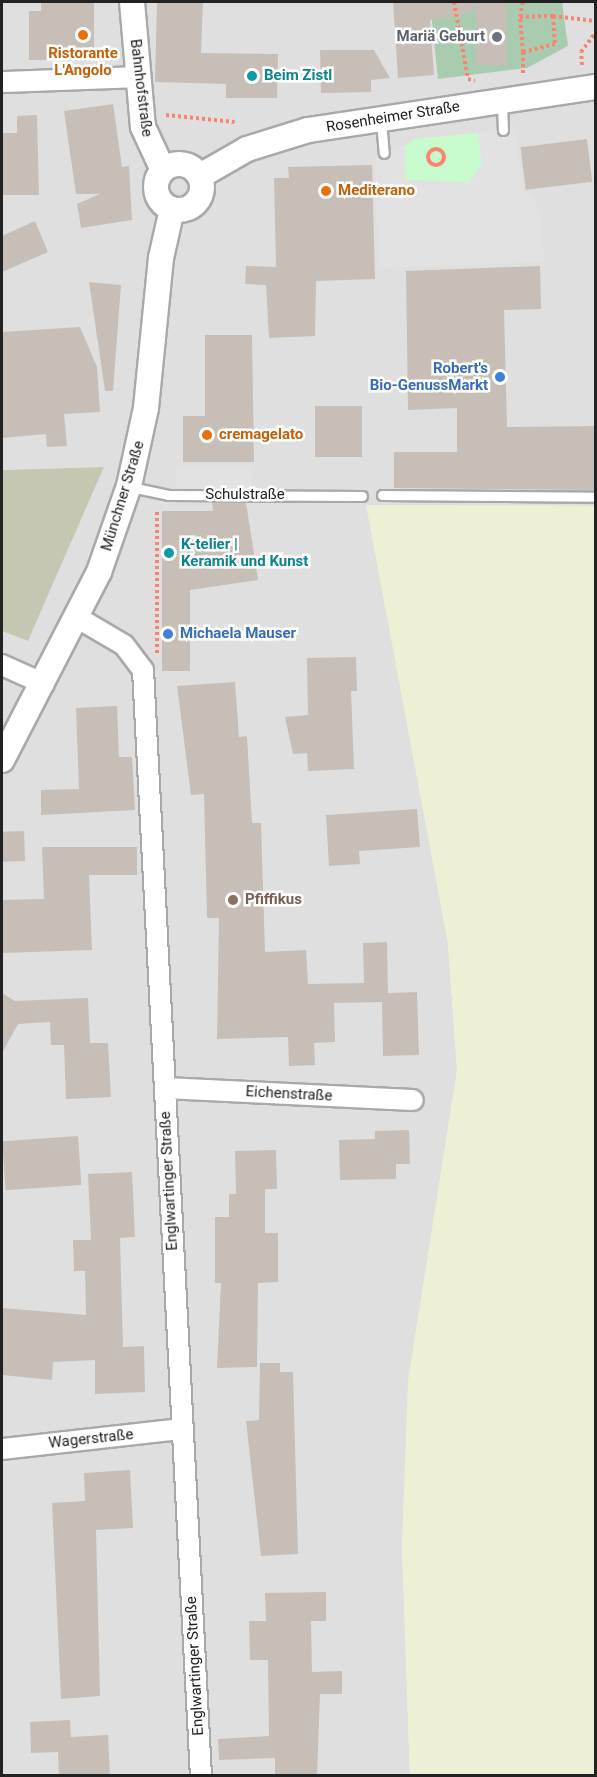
<!DOCTYPE html>
<meta charset="utf-8">
<style>
body{margin:0}
#map{position:relative;width:597px;height:1777px;overflow:hidden;background:#f2efe8;font-family:Roboto,sans-serif}
div>[style]{position:absolute}
[style*='--x']{left:calc(var(--x)*1px);top:calc(var(--y)*1px);width:calc(var(--w)*1px);rotate:calc(var(--a)*1deg)}
.residential>*{inset:0;background:#e0dfdf}
.construction>*{inset:0;background:#c6c7b3}
.farmland>*{inset:0;background:#edf0d4}
.cemetery>*{inset:0;background:#a9cbb0}
.park>*{inset:0;background:#c7facd}
.parking>*{inset:0;background:#e2e2e2;transform-origin:0 0}
.building>*{inset:0;background:#c7bfb7;transform-origin:0 0}
.path>*{height:4px;margin-top:-2px;transform-origin:0;background:repeating-linear-gradient(90deg,#fa8471 0 3px,transparent 0 6px)}
.path>.ring{margin:-2px;padding:0;box-sizing:content-box;background:none;border:4px solid #fa8471;border-radius:50%}
.roads{filter:drop-shadow(2px 0 #a9a9a9) drop-shadow(-2px 0 #a9a9a9) drop-shadow(0 2px #a9a9a9) drop-shadow(0 -2px #a9a9a9)}
.service>*{height:9px;margin:-4.5px;padding:0 4.5px;transform-origin:4.5px;border-radius:4.5px;background:#fff}
.minor>*{height:20px;margin:-10px;padding:0 10px;transform-origin:10px;border-radius:10px;background:#fff}
.tertiary>*{height:24px;margin:-12px;padding:0 12px;transform-origin:12px;border-radius:12px;background:#fff}
.tertiary>.ring{margin:-12px;padding:0;box-sizing:content-box;background:none;border:24px solid #fff;border-radius:50%}
.dots>*{width:16px;height:16px;translate:-50% -50%;box-sizing:border-box;border:3px solid #fff;border-radius:50%}
span{translate:-50% -50%;white-space:nowrap;text-align:center;line-height:1.15;-webkit-text-stroke:5px #fff;paint-order:stroke}
.worship-label{font-size:15px;color:#5b616d;font-weight:700}
.right{translate:-100% -50%;text-align:right}
.food-label{font-size:15px;color:#c56008;font-weight:700}
.left{translate:0 -50%;text-align:left}
.culture-label{font-size:15px;color:#0d838f;font-weight:700}
.street-label{font-size:15px;color:#222}
.shop-label{font-size:15px;color:#366cbe;font-weight:700}
.education-label{font-size:15px;color:#785e54;font-weight:700}
.frame{position:absolute;inset:0;border:3px solid #222;pointer-events:none}
</style>
<div id="map">
<div class="residential">
<div style="clip-path:polygon(2px 2px,595px 2px,595px 506px,367px 505px,448px 943px,457px 1070px,402px 1546px,410px 1775px,2px 1775px,2px 631px,28px 641px,104px 467px,2px 470px)"></div>
</div>
<div class="construction">
<div style="clip-path:polygon(104px 467px,28px 641px,2px 631px,2px 470px)"></div>
</div>
<div class="farmland">
<div style="clip-path:polygon(366px 505px,595px 506px,595px 1775px,410px 1775px,402px 1546px,408px 1381px,457px 1070px,448px 943px)"></div>
</div>
<div class="cemetery">
<div style="clip-path:polygon(430px 2px,562px 2px,568px 46px,527px 68px,438px 79px)"></div>
</div>
<div class="park">
<div style="clip-path:polygon(478px 133px,482px 164px,469px 183px,406px 180px,404px 147px,414px 139px)"></div>
</div>
<div class="parking">
<div style="clip-path:polygon(516px 127px,523px 191px,531px 194px,542px 214px,544px 262px,378px 268px,375px 155px,404px 147px,406px 180px,468px 183px,482px 164px,478px 133px)"></div>
<div style="left:176px;top:465px;width:76px;height:23px"></div>
</div>
<div class="building">
<div style="clip-path:polygon(41px 2px,94px 2px,94px 60px,29px 60px,29px 11px,41px 11px)"></div>
<div style="clip-path:polygon(157px 2px,203px 2px,201px 53px,278px 54px,277px 98px,226px 98px,226px 84px,155px 82px)"></div>
<div style="clip-path:polygon(393px 2px,474px 2px,475px 12px,430px 20px,434px 75px,398px 78px)"></div>
<div style="left:476px;top:2px;width:30px;height:63px"></div>
<div style="clip-path:polygon(320px 50px,374px 50px,390px 78px,371px 80px,371px 92px,321px 93px)"></div>
<div style="clip-path:polygon(113px 104px,122px 167px,129px 166px,132px 220px,81px 228px,77px 204px,100px 194px,76px 194px,64px 111px)"></div>
<div style="clip-path:polygon(37px 115px,39px 195px,2px 195px,2px 133px,17px 133px,17px 116px)"></div>
<div style="left:587px;top:139px;width:43px;height:67px;rotate:83deg"></div>
<div style="clip-path:polygon(372px 165px,375px 279px,316px 281px,315px 336px,269px 338px,266px 285px,245px 284px,246px 266px,276px 267px,274px 178px,289px 178px,288px 167px)"></div>
<div style="clip-path:polygon(35px 221px,48px 252px,2px 272px,2px 236px)"></div>
<div style="clip-path:polygon(540px 266px,541px 309px,504px 310px,507px 427px,596px 426px,596px 490px,394px 488px,394px 452px,457px 452px,457px 408px,408px 410px,406px 271px)"></div>
<div style="clip-path:polygon(89px 282px,121px 285px,113px 391px,105px 391px)"></div>
<div style="clip-path:polygon(80px 327px,97px 367px,100px 412px,64px 414px,67px 446px,47px 447px,46px 434px,2px 438px,2px 332px)"></div>
<div style="clip-path:polygon(205px 335px,252px 335px,254px 462px,183px 462px,183px 416px,205px 416px)"></div>
<div style="left:315px;top:406px;width:47px;height:51px"></div>
<div style="clip-path:polygon(212px 502px,246px 502px,258px 580px,190px 590px,190px 671px,162px 671px,162px 511px,213px 511px)"></div>
<div style="clip-path:polygon(356px 657px,357px 691px,351px 691px,354px 769px,308px 771px,307px 753px,293px 754px,285px 717px,308px 715px,307px 658px)"></div>
<div style="clip-path:polygon(235px 682px,239px 737px,247px 736px,252px 823px,261px 823px,265px 952px,306px 950px,308px 984px,364px 983px,363px 943px,387px 942px,388px 993px,417px 992px,419px 1055px,383px 1056px,382px 1002px,334px 1003px,335px 1042px,314px 1043px,315px 1065px,289px 1066px,288px 1037px,217px 1039px,219px 918px,207px 918px,204px 794px,191px 795px,177px 686px)"></div>
<div style="clip-path:polygon(117px 706px,119px 757px,132px 757px,135px 810px,41px 815px,41px 790px,79px 789px,76px 708px)"></div>
<div style="clip-path:polygon(417px 809px,420px 847px,359px 851px,360px 864px,329px 866px,326px 815px)"></div>
<div style="left:24px;top:831px;width:30px;height:22px;rotate:88deg"></div>
<div style="clip-path:polygon(42px 847px,137px 847px,137px 875px,89px 875px,92px 950px,2px 953px,2px 900px,44px 899px)"></div>
<div style="clip-path:polygon(2px 993px,15px 1001px,88px 998px,90px 1043px,108px 1043px,111px 1097px,66px 1099px,64px 1045px,51px 1045px,50px 1022px,18px 1024px,2px 1053px)"></div>
<div style="clip-path:polygon(409px 1130px,410px 1164px,396px 1164px,396px 1179px,340px 1180px,339px 1140px,375px 1139px,375px 1131px)"></div>
<div style="left:78px;top:1136px;width:49px;height:76px;rotate:86deg"></div>
<div style="clip-path:polygon(276px 1150px,277px 1189px,265px 1189px,265px 1233px,278px 1233px,278px 1282px,258px 1283px,257px 1367px,217px 1368px,221px 1283px,215px 1283px,215px 1217px,229px 1217px,229px 1194px,236px 1194px,235px 1151px)"></div>
<div style="clip-path:polygon(132px 1172px,135px 1237px,120px 1238px,123px 1347px,144px 1346px,145px 1392px,95px 1394px,95px 1360px,53px 1362px,52px 1380px,2px 1375px,2px 1308px,86px 1315px,85px 1271px,74px 1271px,73px 1240px,91px 1240px,88px 1174px)"></div>
<div style="clip-path:polygon(260px 1363px,280px 1363px,280px 1372px,293px 1372px,298px 1554px,261px 1556px,246px 1421px,259px 1420px)"></div>
<div style="clip-path:polygon(130px 1470px,133px 1528px,96px 1530px,100px 1696px,61px 1699px,52px 1503px,85px 1501px,84px 1473px)"></div>
<div style="clip-path:polygon(326px 1592px,326px 1621px,311px 1621px,312px 1672px,342px 1671px,342px 1694px,320px 1694px,317px 1776px,275px 1776px,275px 1758px,219px 1760px,218px 1739px,269px 1736px,268px 1660px,250px 1660px,249px 1621px,266px 1621px,265px 1593px)"></div>
<div style="clip-path:polygon(70px 1720px,71px 1737px,108px 1735px,110px 1776px,59px 1776px,58px 1752px,31px 1753px,30px 1722px)"></div>
</div>
<div class="path">
<div style="--x:454;--y:2;--w:78;--a:79.7"></div>
<div style="--x:468;--y:79;--w:7;--a:16"></div>
<div style="--x:553;--y:16;--w:43;--a:6.6"></div>
<div style="--x:520;--y:17;--w:33;--a:-2"></div>
<div style="--x:553;--y:16;--w:28;--a:86"></div>
<div style="--x:555;--y:44;--w:33;--a:166"></div>
<div style="--x:523;--y:52;--w:35;--a:-95"></div>
<div style="--x:520;--y:17;--w:15;--a:-79"></div>
<div style="--x:523;--y:52;--w:23;--a:90"></div>
<div style="--x:582;--y:65;--w:13;--a:-94"></div>
<div style="--x:581;--y:52;--w:25;--a:-53"></div>
<div style="--x:166;--y:115;--w:69;--a:5.8"></div>
<div class="ring" style="left:428px;top:149px;width:12px;height:12px"></div>
<div style="--x:157;--y:653;--w:143;--a:-90"></div>
</div>
<div class="roads">
<div class="service">
<div style="--x:502;--y:103;--w:27;--a:88"></div>
<div style="--x:381;--y:121;--w:32;--a:85"></div>
<div style="--x:131;--y:487;--w:38;--a:12"></div>
<div style="--x:168;--y:495;--w:194;--a:0.3"></div>
<div style="--x:382;--y:495;--w:214;--a:0.5"></div>
</div>
<div class="minor">
<div style="--x:2;--y:82;--w:135;--a:-2.1"></div>
<div style="--x:78;--y:618;--w:53;--a:30.4"></div>
<div style="--x:124;--y:645;--w:31;--a:53"></div>
<div style="--x:143;--y:670;--w:1108;--a:87"></div>
<div style="--x:2;--y:665;--w:46;--a:24.3"></div>
<div style="--x:165;--y:1088;--w:248;--a:2.8"></div>
<div style="--x:2;--y:1449;--w:180;--a:-6.4"></div>
</div>
<div class="tertiary">
<div style="--x:132;--y:2;--w:125;--a:85"></div>
<div style="--x:143;--y:127;--w:47;--a:65.1"></div>
<div class="ring" style="left:156px;top:164px;width:22px;height:22px"></div>
<div style="--x:200;--y:176;--w:54;--a:-29.9"></div>
<div style="--x:247;--y:149;--w:64;--a:-17.3"></div>
<div style="--x:308;--y:130;--w:291;--a:-8.5"></div>
<div style="--x:2;--y:760;--w:212;--a:-62.7"></div>
<div style="--x:99;--y:572;--w:91;--a:-70.8"></div>
<div style="--x:129;--y:486;--w:80;--a:-77.7"></div>
<div style="--x:146;--y:408;--w:151;--a:-84.3"></div>
<div style="--x:161;--y:258;--w:50;--a:-77.3"></div>
</div>
</div>
<div class="dots">
<div style="left:83px;top:35px;background:#e8710a"></div>
<div style="left:497px;top:37px;background:#6b7280"></div>
<div style="left:252px;top:76px;background:#0f9aa8"></div>
<div style="left:326px;top:191px;background:#e8710a"></div>
<div style="left:500px;top:377px;background:#3f7fe0"></div>
<div style="left:207px;top:435px;background:#e8710a"></div>
<div style="left:169px;top:553px;background:#0f9aa8"></div>
<div style="left:168px;top:634px;background:#3f7fe0"></div>
<div style="left:233px;top:900px;background:#8d6e63"></div>
</div>
<div class="worship-label">
<span class="right" style="left:485px;top:37px">Mariä Geburt</span>
</div>
<div class="food-label">
<span style="left:83px;top:62px">Ristorante<br>L'Angolo</span>
<span class="left" style="left:338px;top:191px">Mediterano</span>
<span class="left" style="left:219px;top:435px">cremagelato</span>
</div>
<div class="culture-label">
<span class="left" style="left:264px;top:76px">Beim Zistl</span>
<span class="left" style="left:181px;top:553px">K-telier |<br>Keramik und Kunst</span>
</div>
<div class="street-label">
<span style="left:141px;top:88px;rotate:83deg">Bahnhofstraße</span>
<span style="left:393px;top:117px;rotate:-9deg">Rosenheimer Straße</span>
<span style="left:245px;top:495px">Schulstraße</span>
<span style="left:123px;top:496px;rotate:-73deg">Münchner Straße</span>
<span style="left:289px;top:1094px;rotate:3deg">Eichenstraße</span>
<span style="left:169px;top:1181px;rotate:-93deg">Englwartinger Straße</span>
<span style="left:91px;top:1439px;rotate:-6deg">Wagerstraße</span>
<span style="left:195px;top:1666px;rotate:-93deg">Englwartinger Straße</span>
</div>
<div class="shop-label">
<span class="right" style="left:488px;top:377px">Robert's<br>Bio-GenussMarkt</span>
<span class="left" style="left:180px;top:634px">Michaela Mauser</span>
</div>
<div class="education-label">
<span class="left" style="left:245px;top:900px">Pfiffikus</span>
</div>
<div class="frame"></div>
</div>
